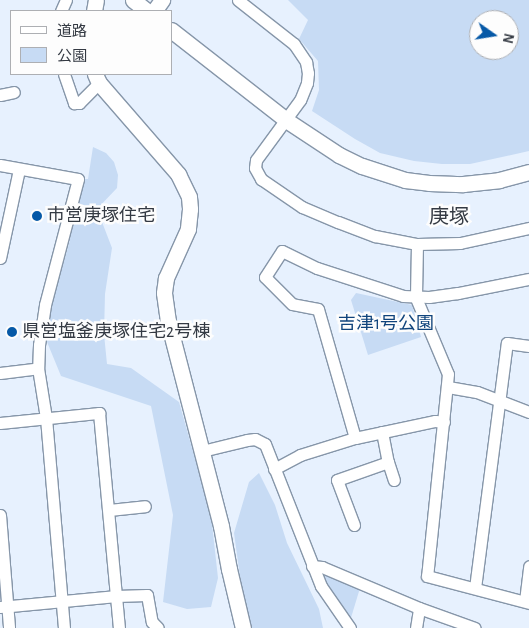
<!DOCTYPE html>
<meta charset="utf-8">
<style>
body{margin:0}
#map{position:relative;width:529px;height:628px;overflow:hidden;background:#e7f1fe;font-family:"Alegreya Sans","Noto Sans JP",sans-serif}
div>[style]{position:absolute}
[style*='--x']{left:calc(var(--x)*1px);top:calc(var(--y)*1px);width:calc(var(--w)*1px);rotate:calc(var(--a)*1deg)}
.green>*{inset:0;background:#c7dbf4}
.roads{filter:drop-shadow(1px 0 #8696a9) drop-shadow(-1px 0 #8696a9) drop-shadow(0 1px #8696a9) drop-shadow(0 -1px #8696a9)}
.street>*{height:11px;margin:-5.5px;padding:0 5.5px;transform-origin:5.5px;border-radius:5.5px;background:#fff}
.secondary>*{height:15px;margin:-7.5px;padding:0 7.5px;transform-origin:7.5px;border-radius:7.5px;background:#fff}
.dots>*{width:14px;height:14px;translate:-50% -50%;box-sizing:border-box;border:2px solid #fdfdfd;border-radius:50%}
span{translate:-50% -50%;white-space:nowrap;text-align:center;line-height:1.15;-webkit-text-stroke:5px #fdfdfd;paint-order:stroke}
.poi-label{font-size:18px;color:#343a43}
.left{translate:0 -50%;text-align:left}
.park-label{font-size:18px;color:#10447c}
.quarter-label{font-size:20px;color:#343a43}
.legend{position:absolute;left:10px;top:10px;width:162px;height:65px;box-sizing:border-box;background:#fdfdfd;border:1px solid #adafb3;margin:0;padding:6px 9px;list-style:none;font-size:15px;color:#343a43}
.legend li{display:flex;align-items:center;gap:10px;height:25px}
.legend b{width:25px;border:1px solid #adafb3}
.north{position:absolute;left:469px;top:10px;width:50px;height:50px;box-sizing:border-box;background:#fdfdfd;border:1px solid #adafb3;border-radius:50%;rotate:103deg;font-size:14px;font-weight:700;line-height:20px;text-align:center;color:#343a43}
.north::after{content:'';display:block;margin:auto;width:18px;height:22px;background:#0659a7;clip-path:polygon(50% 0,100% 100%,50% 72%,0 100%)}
</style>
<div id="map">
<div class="green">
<div style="clip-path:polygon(evenodd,288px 0,529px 0,529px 151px,470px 164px,442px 164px,414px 161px,380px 153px,355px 139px,312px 111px,319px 90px,318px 61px,299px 39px,308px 20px,288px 0,479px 20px,509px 20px,509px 50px,479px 50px,479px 20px)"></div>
<div style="clip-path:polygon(93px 147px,106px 153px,114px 162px,118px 175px,117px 188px,97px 209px,112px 248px,105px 294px,104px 334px,107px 364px,131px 368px,179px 402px,211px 515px,218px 578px,211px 607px,187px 609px,163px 602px,173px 515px,151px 406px,61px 376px,45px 337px,53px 300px,70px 240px,62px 248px,78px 179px,88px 179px)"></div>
<div style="clip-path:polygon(356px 293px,412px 305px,421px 337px,368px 355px,351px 300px)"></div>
<div style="clip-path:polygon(259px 473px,275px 505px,287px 543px,319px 609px,323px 628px,252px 628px,242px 591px,234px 533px,249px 482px)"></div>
<div style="clip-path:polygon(319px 571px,360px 588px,350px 621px,321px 586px)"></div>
</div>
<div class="roads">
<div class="street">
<div style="--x:238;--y:0;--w:71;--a:38.2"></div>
<div style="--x:294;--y:44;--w:22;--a:56"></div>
<div style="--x:306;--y:62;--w:11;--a:80"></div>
<div style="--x:308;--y:73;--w:10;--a:96"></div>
<div style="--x:307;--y:83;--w:18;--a:112"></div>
<div style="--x:300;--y:100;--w:74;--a:126.3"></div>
<div style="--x:256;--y:160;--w:8;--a:97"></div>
<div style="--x:255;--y:168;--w:13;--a:61"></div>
<div style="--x:261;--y:179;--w:50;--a:34.3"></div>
<div style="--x:302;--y:207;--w:39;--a:23"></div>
<div style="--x:338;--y:222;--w:40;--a:21"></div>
<div style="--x:375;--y:236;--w:43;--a:10.8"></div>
<div style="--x:417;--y:244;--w:43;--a:-1.3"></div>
<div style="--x:460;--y:243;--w:71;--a:-12.3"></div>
<div style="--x:61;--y:11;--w:12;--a:-66"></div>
<div style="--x:64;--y:74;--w:31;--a:71"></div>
<div style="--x:74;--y:103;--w:5;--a:0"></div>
<div style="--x:79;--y:103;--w:28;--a:-45"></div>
<div style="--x:0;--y:95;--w:14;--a:-12"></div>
<div style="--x:0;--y:165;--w:79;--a:10.2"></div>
<div style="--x:78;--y:179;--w:130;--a:104.7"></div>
<div style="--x:45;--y:305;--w:40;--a:98.5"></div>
<div style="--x:39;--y:345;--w:23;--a:92"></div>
<div style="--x:38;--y:368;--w:51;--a:80.9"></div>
<div style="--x:46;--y:418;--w:211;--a:85.1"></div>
<div style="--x:417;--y:244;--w:54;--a:91.1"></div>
<div style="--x:416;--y:298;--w:82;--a:67.2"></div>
<div style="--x:448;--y:374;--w:203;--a:95.9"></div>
<div style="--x:427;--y:576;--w:106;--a:14.8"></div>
<div style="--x:0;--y:258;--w:91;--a:-77.9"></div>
<div style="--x:0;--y:373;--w:38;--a:-7"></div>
<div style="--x:448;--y:387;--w:29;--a:10"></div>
<div style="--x:477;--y:392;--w:56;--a:21"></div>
<div style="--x:0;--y:423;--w:100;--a:-5.8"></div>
<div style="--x:99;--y:413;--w:216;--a:84.7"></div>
<div style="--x:382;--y:432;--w:31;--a:79"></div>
<div style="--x:388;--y:462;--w:19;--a:72"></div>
<div style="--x:355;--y:438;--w:134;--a:-106"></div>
<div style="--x:318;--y:309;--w:26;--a:-169"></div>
<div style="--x:292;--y:304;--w:38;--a:-135"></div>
<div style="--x:265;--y:277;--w:31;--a:-57"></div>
<div style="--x:282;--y:251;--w:39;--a:26"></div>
<div style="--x:317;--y:268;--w:90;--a:18"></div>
<div style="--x:403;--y:296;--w:26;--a:2"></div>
<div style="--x:429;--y:297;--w:29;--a:-8"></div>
<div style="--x:458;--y:293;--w:72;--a:-11.2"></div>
<div style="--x:202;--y:451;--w:46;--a:-13.7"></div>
<div style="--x:247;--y:440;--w:8;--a:-7"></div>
<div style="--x:255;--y:439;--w:11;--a:27"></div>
<div style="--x:265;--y:444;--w:153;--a:68.5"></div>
<div style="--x:321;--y:586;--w:51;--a:55.4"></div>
<div style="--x:274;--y:469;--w:30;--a:-28"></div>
<div style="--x:300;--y:455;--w:58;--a:-17.2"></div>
<div style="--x:355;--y:438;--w:82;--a:-12"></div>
<div style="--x:435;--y:421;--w:9;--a:6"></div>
<div style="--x:109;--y:510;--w:36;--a:-6"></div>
<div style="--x:0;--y:515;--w:113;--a:85.4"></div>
<div style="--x:354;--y:525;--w:48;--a:-110.7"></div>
<div style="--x:337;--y:480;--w:54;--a:-19.4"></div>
<div style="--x:312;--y:566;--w:10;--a:6"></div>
<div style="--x:322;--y:567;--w:105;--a:22.9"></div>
<div style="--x:419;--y:608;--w:59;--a:19.7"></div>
<div style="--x:475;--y:588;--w:247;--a:-82.6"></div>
<div style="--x:507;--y:343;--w:22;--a:8"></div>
<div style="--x:525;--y:601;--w:35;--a:-83"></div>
<div style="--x:0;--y:607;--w:117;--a:-5.4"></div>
<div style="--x:116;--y:596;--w:31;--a:-2"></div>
<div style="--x:147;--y:595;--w:27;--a:80"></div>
<div style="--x:152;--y:622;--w:8;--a:45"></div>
<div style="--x:416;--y:628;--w:20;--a:-81"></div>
</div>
<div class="secondary">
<div style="--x:133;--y:0;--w:18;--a:38"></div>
<div style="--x:94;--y:11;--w:11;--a:-80"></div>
<div style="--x:154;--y:11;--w:14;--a:-54"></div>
<div style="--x:171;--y:30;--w:146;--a:38"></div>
<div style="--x:286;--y:120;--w:64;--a:33.4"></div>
<div style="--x:339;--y:155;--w:25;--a:26"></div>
<div style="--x:362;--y:166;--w:45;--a:18"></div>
<div style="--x:405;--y:180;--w:24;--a:7"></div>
<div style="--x:429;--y:183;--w:34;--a:2"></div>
<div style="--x:463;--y:184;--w:36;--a:-6"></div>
<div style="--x:499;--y:180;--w:31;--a:-15"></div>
<div style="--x:95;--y:74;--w:10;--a:66"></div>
<div style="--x:99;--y:83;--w:121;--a:49"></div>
<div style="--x:178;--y:174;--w:25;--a:64"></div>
<div style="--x:189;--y:197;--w:12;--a:85"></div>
<div style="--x:190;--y:209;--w:20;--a:96"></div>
<div style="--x:188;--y:229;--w:54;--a:114.2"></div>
<div style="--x:166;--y:278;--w:15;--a:98"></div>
<div style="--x:164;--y:293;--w:28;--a:82"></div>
<div style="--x:168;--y:321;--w:212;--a:75.5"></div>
<div style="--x:221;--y:526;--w:44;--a:79.5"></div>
<div style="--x:229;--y:569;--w:61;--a:76.7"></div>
</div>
</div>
<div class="dots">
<div style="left:37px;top:216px;background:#0659a7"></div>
<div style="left:12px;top:332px;background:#0659a7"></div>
</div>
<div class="poi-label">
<span class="left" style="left:47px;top:216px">市営庚塚住宅</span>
<span class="left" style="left:22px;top:332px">県営塩釜庚塚住宅2号棟</span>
</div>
<div class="park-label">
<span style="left:386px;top:324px">吉津1号公園</span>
</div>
<div class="quarter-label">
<span style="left:449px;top:217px">庚塚</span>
</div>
<ul class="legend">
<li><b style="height:6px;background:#fff"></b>道路</li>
<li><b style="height:14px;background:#c7dbf4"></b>公園</li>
</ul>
<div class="north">N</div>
</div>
